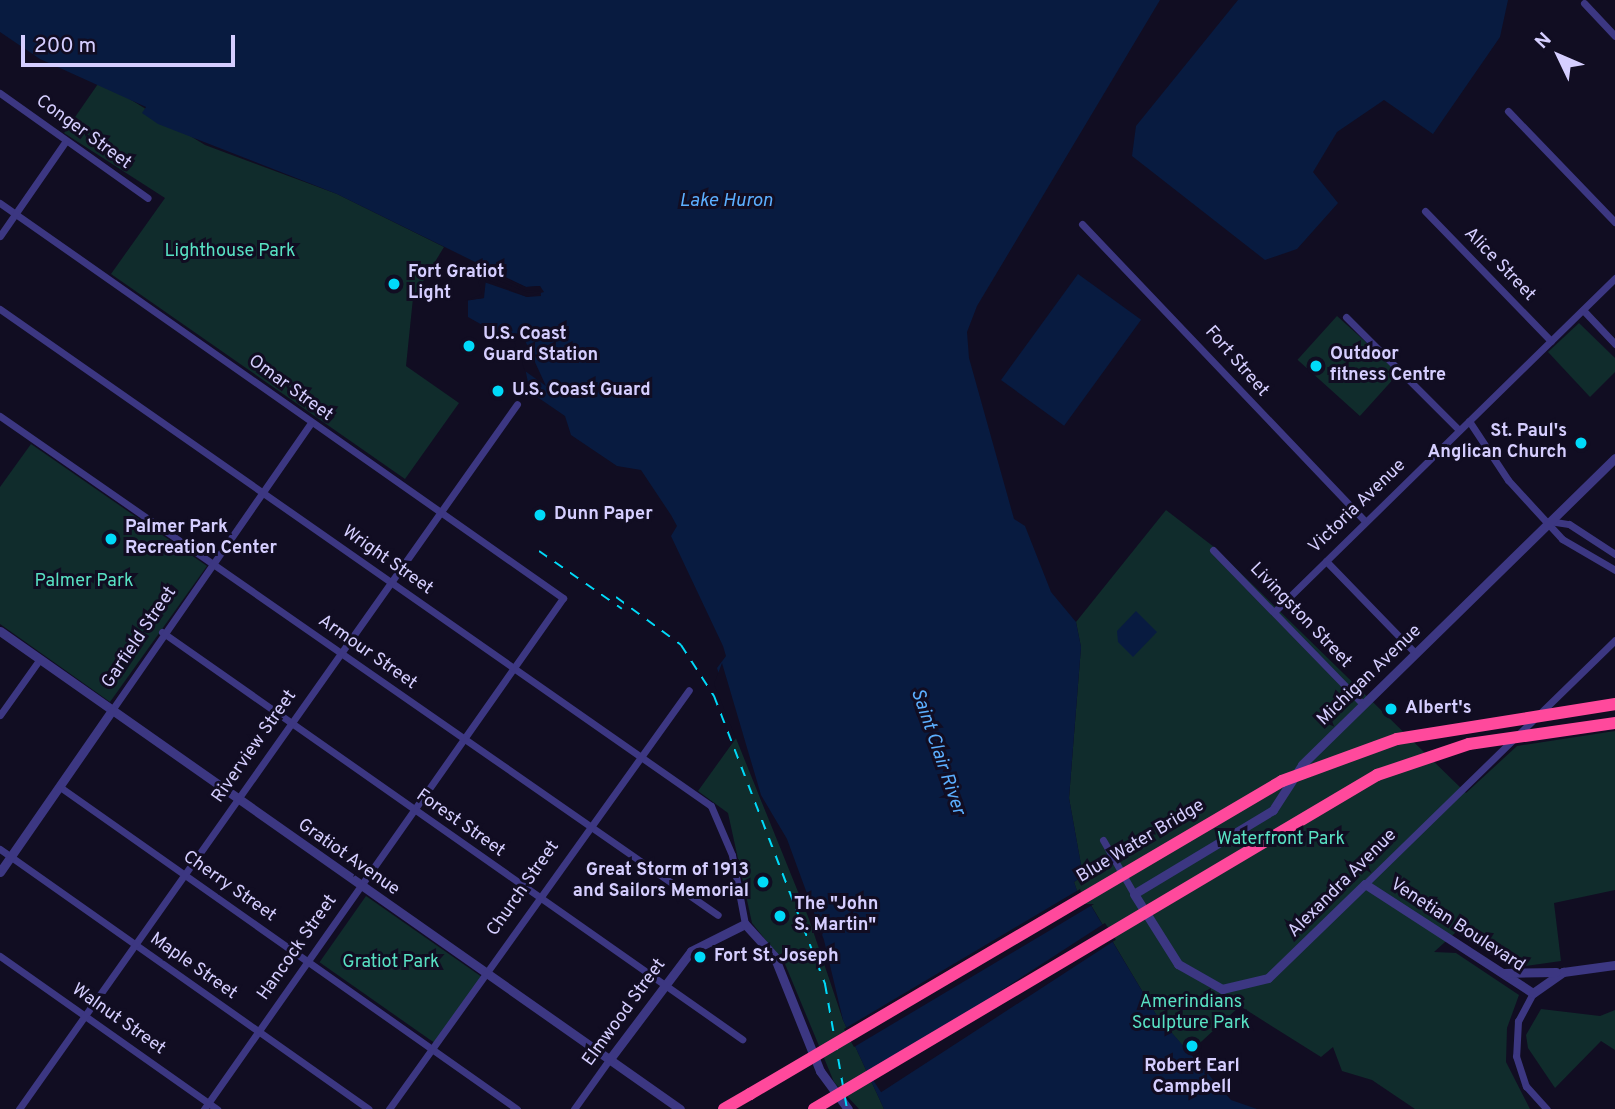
<!DOCTYPE html>
<style>
body{margin:0}
#map{position:relative;width:1615px;height:1109px;overflow:hidden;background:#110d22;font-family:Overpass,sans-serif}
div>[style]{position:absolute}
[style*='--x']{left:calc(var(--x)*1px);top:calc(var(--y)*1px);width:calc(var(--w)*1px);rotate:calc(var(--a)*1deg)}
.green>*{inset:0;background:#102c2c;transform-origin:0 0}
.water>*{inset:0;background:#081b40;transform-origin:0 0}
.pier>*{inset:0;background:#110d22;transform-origin:0 0}
.minor>*{height:7px;margin:-3.5px;padding:0 3.5px;transform-origin:3.5px;border-radius:3.5px;background:#3c3782}
.tertiary>*{height:9px;margin:-4.5px;padding:0 4.5px;transform-origin:4.5px;border-radius:4.5px;background:#3c3782}
.motorway>*{height:12px;margin:-6px;padding:0 6px;transform-origin:6px;border-radius:6px;background:#ff499c}
.rail>*{height:2px;margin-top:-1px;transform-origin:0;background:repeating-linear-gradient(90deg,#00daf9 0 10px,transparent 0 19px)}
.motorway-bridge>*{height:12px;margin:-6px;padding:0 6px;transform-origin:6px;border-radius:6px;background:#ff499c}
.dots>*{width:19px;height:19px;translate:-50% -50%;box-sizing:border-box;border:4px solid #110d22;border-radius:50%}
span{translate:-50% -50%;white-space:nowrap;text-align:center;line-height:1.15;-webkit-text-stroke:6px #110d22;paint-order:stroke}
.street-label{font-size:18px;color:#d5ceff}
.park-label{font-size:18px;color:#58e1c3}
.poi-label{font-size:18px;color:#d5ceff;font-weight:700}
.left{translate:0 -50%;text-align:left}
.right{translate:-100% -50%;text-align:right}
.water-label{font-size:19px;color:#5cafff;font-style:italic}
.north{position:absolute;left:1524px;top:21px;width:70px;height:70px;-webkit-text-stroke:5px #110d22;paint-order:stroke;rotate:314deg;font-size:19px;font-weight:700;line-height:28px;text-align:center;color:#d5ceff}
.north::after{content:'';display:block;margin:auto;width:24px;height:32px;background:#d5ceff;clip-path:polygon(50% 0,100% 100%,50% 72%,0 100%)}
.scale{position:absolute;left:21px;top:35px;width:214px;height:32px;box-sizing:border-box;border:4px solid #d5ceff;border-top:0;padding-left:9px;font-size:21px;line-height:24px;white-space:nowrap;color:#d5ceff;-webkit-text-stroke:5px #110d22;paint-order:stroke}
</style>
<div id="map">
<div class="green">
<div style="clip-path:polygon(100px 81px,205px 145px,337px 194px,444px 247px,413px 298px,406px 366px,459px 403px,405px 479px,111px 274px,165px 198px,64px 133px)"></div>
<div style="left:1337px;top:316px;width:84px;height:59px;rotate:42deg"></div>
<div style="clip-path:polygon(1579px 323px,1615px 358px,1615px 372px,1590px 397px,1548px 352px)"></div>
<div style="clip-path:polygon(31px 444px,207px 566px,110px 702px,0 624px,0 487px)"></div>
<div style="clip-path:polygon(1166px 510px,1214px 547px,1466px 793px,1517px 746px,1615px 731px,1615px 890px,1554px 903px,1561px 961px,1512px 968px,1456px 932px,1434px 952px,1456px 953px,1519px 995px,1507px 1028px,1506px 1062px,1530px 1109px,1415px 1109px,1372px 1080px,1342px 1071px,1333px 1047px,1321px 1057px,1240px 1006px,1189px 1053px,1157px 1016px,1091px 905px,1083px 909px,1074px 882px,1083px 876px,1069px 798px,1081px 647px,1076px 622px)"></div>
<div style="clip-path:polygon(739px 734px,822px 945px,843px 1020px,884px 1109px,859px 1109px,834px 1082px,785px 964px,752px 923px,728px 813px,698px 791px)"></div>
<div style="left:366px;top:896px;width:141px;height:81px;rotate:35deg"></div>
<div style="clip-path:polygon(1541px 1009px,1600px 1016px,1615px 1010px,1615px 1050px,1601px 1041px,1555px 1088px,1528px 1048px,1526px 1035px)"></div>
</div>
<div class="water">
<div style="clip-path:polygon(0 0,1160px 0,977px 306px,967px 332px,969px 358px,1014px 519px,1025px 526px,1051px 592px,1076px 622px,1081px 647px,1069px 798px,1083px 876px,1074px 882px,1083px 908px,1090px 904px,1157px 1016px,1231px 1100px,1257px 1109px,884px 1109px,843px 1020px,814px 920px,760px 798px,717px 668px,726px 656px,723px 646px,671px 536px,677px 526px,671px 515px,641px 470px,617px 466px,571px 435px,565px 416px,530px 392px,518px 334px,493px 331px,468px 317px,468px 300px,484px 298px,481px 281px,527px 297px,541px 296px,540px 286px,526px 287px,337px 194px,158px 124px,142px 113px,146px 107px,40px 59px,0 32px)"></div>
<div style="clip-path:polygon(1238px 0,1508px 0,1500px 37px,1433px 134px,1384px 100px,1337px 132px,1313px 172px,1338px 203px,1297px 249px,1265px 260px,1132px 156px,1136px 126px)"></div>
<div style="left:1078px;top:274px;width:78px;height:131px;rotate:36deg"></div>
<div style="clip-path:polygon(1136px 611px,1157px 632px,1133px 657px,1118px 642px,1117px 631px)"></div>
</div>
<div class="pier">
<div style="clip-path:polygon(488px 270px,526px 287px,540px 286px,544px 292px,527px 297px,486px 279px,484px 298px,465px 301px,482px 294px,478px 281px,486px 275px,528px 293px,540px 291px,525px 290px)"></div>
<div style="clip-path:polygon(511px 333px,522px 334px,546px 386px,525px 371px)"></div>
<div style="clip-path:polygon(722px 663px,761px 795px,787px 839px,824px 940px,843px 1020px,809px 919px,714px 684px)"></div>
<div style="clip-path:polygon(1080px 889px,1085px 904px,1094px 904px,854px 1047px,844px 1029px)"></div>
<div style="left:1105px;top:923px;width:20px;height:280px;rotate:57deg"></div>
</div>
<div class="minor">
<div style="--x:1584;--y:3;--w:45;--a:46.8"></div>
<div style="--x:0;--y:93;--w:181;--a:35.4"></div>
<div style="--x:1508;--y:111;--w:154;--a:46.1"></div>
<div style="--x:0;--y:203;--w:688;--a:35.05"></div>
<div style="--x:563;--y:598;--w:625;--a:125.09"></div>
<div style="--x:1425;--y:211;--w:181;--a:45.9"></div>
<div style="--x:1082;--y:224;--w:410;--a:46.4"></div>
<div style="--x:0;--y:236;--w:114;--a:-55.3"></div>
<div style="--x:0;--y:309;--w:867;--a:34.95"></div>
<div style="--x:711;--y:806;--w:53;--a:66.8"></div>
<div style="--x:732;--y:855;--w:70;--a:79.3"></div>
<div style="--x:1583;--y:310;--w:47;--a:46.7"></div>
<div style="--x:1346;--y:317;--w:160;--a:45"></div>
<div style="--x:0;--y:416;--w:874;--a:34.8"></div>
<div style="--x:1469;--y:421;--w:71;--a:56.5"></div>
<div style="--x:1508;--y:480;--w:80;--a:47.5"></div>
<div style="--x:1562;--y:539;--w:61;--a:30.3"></div>
<div style="--x:1549;--y:521;--w:20;--a:9"></div>
<div style="--x:1569;--y:524;--w:55;--a:33.1"></div>
<div style="--x:1213;--y:550;--w:215;--a:45.8"></div>
<div style="--x:1326;--y:561;--w:128;--a:45.9"></div>
<div style="--x:1275;--y:611;--w:476;--a:-44.4"></div>
<div style="--x:162;--y:632;--w:709;--a:35.06"></div>
<div style="--x:112;--y:710;--w:348;--a:-55.3"></div>
<div style="--x:0;--y:715;--w:69;--a:-54.5"></div>
<div style="--x:60;--y:787;--w:559;--a:35.17"></div>
<div style="--x:1103;--y:840;--w:62;--a:60.1"></div>
<div style="--x:0;--y:849;--w:451;--a:35.2"></div>
<div style="--x:1365;--y:884;--w:349;--a:-44.3"></div>
<div style="--x:0;--y:956;--w:266;--a:35.2"></div>
<div style="--x:1533;--y:993;--w:32;--a:118"></div>
<div style="--x:1518;--y:1021;--w:35;--a:93"></div>
<div style="--x:1516;--y:1056;--w:32;--a:72"></div>
<div style="--x:1526;--y:1086;--w:31;--a:48"></div>
<div style="--x:19;--y:1109;--w:863;--a:-54.76"></div>
<div style="--x:389;--y:1109;--w:515;--a:-54.4"></div>
<div style="--x:574;--y:1109;--w:60;--a:-54.5"></div>
</div>
<div class="tertiary">
<div style="--x:1615;--y:458;--w:438;--a:135.6"></div>
<div style="--x:1302;--y:765;--w:54;--a:122.8"></div>
<div style="--x:1273;--y:810;--w:162;--a:148.9"></div>
<div style="--x:1134;--y:894;--w:83;--a:57.8"></div>
<div style="--x:1178;--y:964;--w:51;--a:29.6"></div>
<div style="--x:1222;--y:989;--w:47;--a:-13.4"></div>
<div style="--x:1268;--y:978;--w:135;--a:-44.1"></div>
<div style="--x:1365;--y:884;--w:200;--a:33"></div>
<div style="--x:1533;--y:993;--w:37;--a:-35"></div>
<div style="--x:1563;--y:972;--w:52;--a:-7.7"></div>
<div style="--x:0;--y:631;--w:831;--a:35.1"></div>
<div style="--x:0;--y:872;--w:197;--a:-55.3"></div>
<div style="--x:1503;--y:973;--w:53;--a:-1.1"></div>
<div style="--x:609;--y:1060;--w:136;--a:-53"></div>
<div style="--x:691;--y:951;--w:60;--a:-26.6"></div>
<div style="--x:745;--y:924;--w:43;--a:47.8"></div>
<div style="--x:774;--y:956;--w:124;--a:68.2"></div>
<div style="--x:820;--y:1071;--w:47;--a:53.6"></div>
</div>
<div class="motorway">
<div style="--x:724;--y:1109;--w:30;--a:-30"></div>
</div>
<div class="rail">
<div style="--x:539;--y:551;--w:101;--a:34.9"></div>
<div style="--x:616;--y:597;--w:81;--a:36.4"></div>
<div style="--x:681;--y:645;--w:61;--a:57.1"></div>
<div style="--x:714;--y:696;--w:309;--a:68.9"></div>
<div style="--x:825;--y:984;--w:127;--a:80"></div>
</div>
<div class="motorway-bridge">
<div style="--x:750;--y:1094;--w:617;--a:-30.47"></div>
<div style="--x:1282;--y:781;--w:122;--a:-20.1"></div>
<div style="--x:1397;--y:739;--w:221;--a:-9.1"></div>
<div style="--x:814;--y:1109;--w:655;--a:-30.68"></div>
<div style="--x:1377;--y:775;--w:97;--a:-18.6"></div>
<div style="--x:1469;--y:744;--w:148;--a:-8.2"></div>
</div>
<div class="dots">
<div style="left:394px;top:284px;background:#00daf9"></div>
<div style="left:469px;top:346px;background:#00daf9"></div>
<div style="left:1316px;top:366px;background:#00daf9"></div>
<div style="left:498px;top:391px;background:#00daf9"></div>
<div style="left:1581px;top:443px;background:#00daf9"></div>
<div style="left:540px;top:515px;background:#00daf9"></div>
<div style="left:111px;top:539px;background:#00daf9"></div>
<div style="left:1391px;top:709px;background:#00daf9"></div>
<div style="left:763px;top:882px;background:#00daf9"></div>
<div style="left:780px;top:916px;background:#00daf9"></div>
<div style="left:700px;top:957px;background:#00daf9"></div>
<div style="left:1192px;top:1046px;background:#00daf9"></div>
</div>
<div class="street-label">
<span style="left:83px;top:133px;rotate:36deg">Conger Street</span>
<span style="left:1499px;top:265px;rotate:46deg">Alice Street</span>
<span style="left:1236px;top:362px;rotate:49deg">Fort Street</span>
<span style="left:290px;top:389px;rotate:36deg">Omar Street</span>
<span style="left:1358px;top:507px;rotate:-44deg">Victoria Avenue</span>
<span style="left:387px;top:561px;rotate:35deg">Wright Street</span>
<span style="left:1300px;top:616px;rotate:46deg">Livingston Street</span>
<span style="left:140px;top:638px;rotate:-56deg">Garfield Street</span>
<span style="left:367px;top:653px;rotate:35deg">Armour Street</span>
<span style="left:1370px;top:676px;rotate:-44deg">Michigan Avenue</span>
<span style="left:255px;top:747px;rotate:-55deg">Riverview Street</span>
<span style="left:460px;top:824px;rotate:35deg">Forest Street</span>
<span style="left:1141px;top:842px;rotate:-31deg">Blue Water Bridge</span>
<span style="left:348px;top:858px;rotate:35deg">Gratiot Avenue</span>
<span style="left:1343px;top:884px;rotate:-45deg">Alexandra Avenue</span>
<span style="left:229px;top:887px;rotate:35deg">Cherry Street</span>
<span style="left:524px;top:889px;rotate:-55deg">Church Street</span>
<span style="left:1457px;top:926px;rotate:33deg">Venetian Boulevard</span>
<span style="left:298px;top:948px;rotate:-55deg">Hancock Street</span>
<span style="left:193px;top:967px;rotate:35deg">Maple Street</span>
<span style="left:625px;top:1013px;rotate:-54deg">Elmwood Street</span>
<span style="left:118px;top:1020px;rotate:35deg">Walnut Street</span>
</div>
<div class="park-label">
<span style="left:230px;top:252px">Lighthouse Park</span>
<span style="left:84px;top:582px">Palmer Park</span>
<span style="left:1281px;top:840px">Waterfront Park</span>
<span style="left:391px;top:963px">Gratiot Park</span>
<span style="left:1191px;top:1014px">Amerindians<br>Sculpture Park</span>
</div>
<div class="poi-label">
<span class="left" style="left:408px;top:284px">Fort Gratiot<br>Light</span>
<span class="left" style="left:483px;top:346px">U.S. Coast<br>Guard Station</span>
<span class="left" style="left:1330px;top:366px">Outdoor<br>fitness Centre</span>
<span class="left" style="left:512px;top:391px">U.S. Coast Guard</span>
<span class="right" style="left:1567px;top:443px">St. Paul's<br>Anglican Church</span>
<span class="left" style="left:554px;top:515px">Dunn Paper</span>
<span class="left" style="left:125px;top:539px">Palmer Park<br>Recreation Center</span>
<span class="left" style="left:1405px;top:709px">Albert's</span>
<span class="right" style="left:749px;top:882px">Great Storm of 1913<br>and Sailors Memorial</span>
<span class="left" style="left:794px;top:916px">The "John<br>S. Martin"</span>
<span class="left" style="left:714px;top:957px">Fort St. Joseph</span>
<span style="left:1192px;top:1078px">Robert Earl<br>Campbell</span>
</div>
<div class="water-label">
<span style="left:726px;top:202px">Lake Huron</span>
<span style="left:937px;top:752px;rotate:71deg">Saint Clair River</span>
</div>
<div class="north">N</div>
<div class="scale">200 m</div>
</div>
